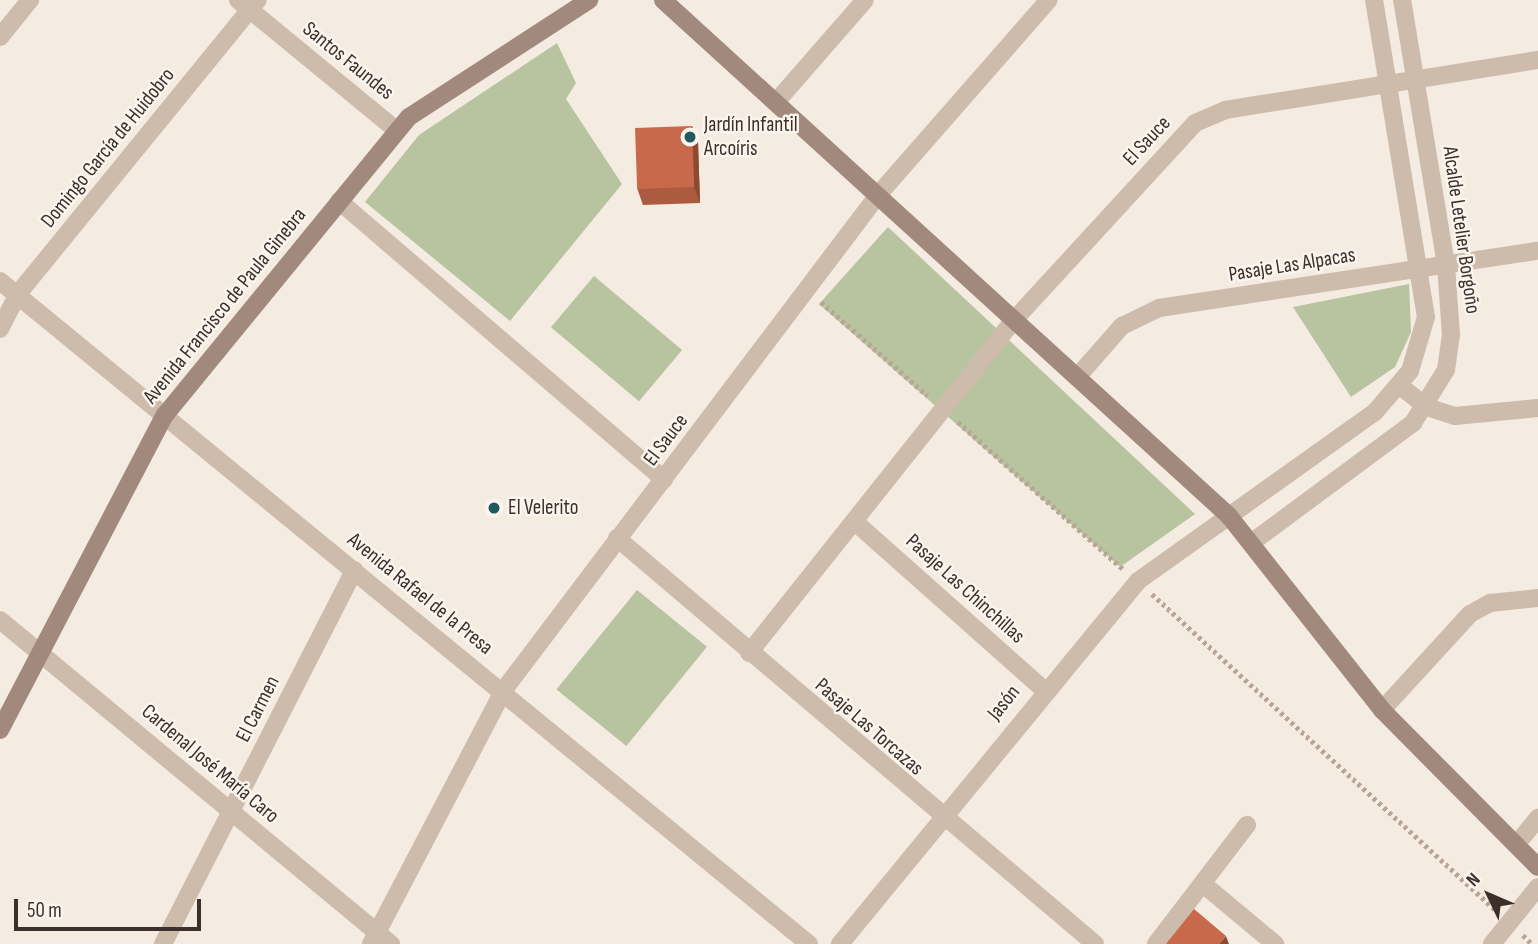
<!DOCTYPE html>
<meta charset="utf-8">
<style>
body{margin:0}
#map{position:relative;width:1538px;height:944px;overflow:hidden;background:#f4ebe1;font-family:"Sofia Sans Condensed",sans-serif}
div>[style]{position:absolute}
[style*='--x']{left:calc(var(--x)*1px);top:calc(var(--y)*1px);width:calc(var(--w)*1px);rotate:calc(var(--a)*1deg)}
.green>*{inset:0;background:#b8c4a0;transform-origin:0 0}
.path>*{height:4.5px;margin-top:-2.25px;transform-origin:0;background:repeating-linear-gradient(90deg,#b9a596 0 3.5px,transparent 0 7px)}
.street>*{height:18px;margin:-9px;padding:0 9px;transform-origin:9px;border-radius:9px;background:#cdbbac}
.secondary>*{height:18px;margin:-9px;padding:0 9px;transform-origin:9px;border-radius:9px;background:#a18a7d}
.wall>*{inset:0;background:#ac5a40}
.shaded-wall>*{inset:0;background:#8c4a34}
.building>*{inset:0;background:#c8694b;transform-origin:0 0}
.dots>*{width:19px;height:19px;translate:-50% -50%;box-sizing:border-box;border:4px solid #fbf5ee;border-radius:50%}
span{translate:-50% -50%;white-space:nowrap;text-align:center;line-height:1.15;-webkit-text-stroke:5px #fbf5ee;paint-order:stroke}
.street-label{font-size:21px;color:#3b302b}
.poi-label{font-size:21px;color:#3b302b}
.left{translate:0 -50%;text-align:left}
.north{position:absolute;left:1454px;top:860px;width:70px;height:70px;-webkit-text-stroke:5px #fbf5ee;paint-order:stroke;rotate:314deg;font-size:19px;font-weight:700;line-height:28px;text-align:center;color:#3b302b}
.north::after{content:'';display:block;margin:auto;width:24px;height:32px;background:#3b302b;clip-path:polygon(50% 0,100% 100%,50% 72%,0 100%)}
.scale{position:absolute;left:14px;top:899px;width:187px;height:32px;box-sizing:border-box;border:4px solid #3b302b;border-top:0;padding-left:9px;font-size:21px;line-height:24px;white-space:nowrap;color:#3b302b;-webkit-text-stroke:5px #fbf5ee;paint-order:stroke}
</style>
<div id="map">
<div class="green">
<div style="clip-path:polygon(557px 43px,576px 83px,566px 99px,622px 184px,510px 321px,365px 202px,419px 135px)"></div>
<div style="clip-path:polygon(888px 227px,1195px 514px,1120px 567px,819px 304px)"></div>
<div style="left:594px;top:276px;width:115px;height:67px;rotate:40deg"></div>
<div style="clip-path:polygon(1409px 284px,1411px 332px,1395px 367px,1351px 397px,1293px 307px)"></div>
<div style="left:637px;top:590px;width:90px;height:128px;rotate:39deg"></div>
</div>
<div class="path">
<div style="--x:821;--y:302;--w:142;--a:41.3"></div>
<div style="--x:958;--y:422;--w:222;--a:41.7"></div>
<div style="--x:1152;--y:594;--w:467;--a:42.6"></div>
<div style="--x:1523;--y:935;--w:13;--a:45"></div>
</div>
<div class="street">
<div style="--x:238;--y:0;--w:205;--a:39.4"></div>
<div style="--x:0;--y:37;--w:48;--a:-51"></div>
<div style="--x:776;--y:102;--w:135;--a:-48.9"></div>
<div style="--x:339;--y:201;--w:428;--a:40.6"></div>
<div style="--x:0;--y:281;--w:1046;--a:39.34"></div>
<div style="--x:0;--y:329;--w:38;--a:-63"></div>
<div style="--x:17;--y:295;--w:381;--a:-50.8"></div>
<div style="--x:1078;--y:376;--w:67;--a:-48.7"></div>
<div style="--x:1122;--y:326;--w:41;--a:-25.9"></div>
<div style="--x:1159;--y:308;--w:383;--a:-8.6"></div>
<div style="--x:1400;--y:386;--w:34;--a:38"></div>
<div style="--x:1427;--y:407;--w:29;--a:18"></div>
<div style="--x:1455;--y:416;--w:83;--a:-5.5"></div>
<div style="--x:855;--y:522;--w:253;--a:41.6"></div>
<div style="--x:617;--y:538;--w:627;--a:40.34"></div>
<div style="--x:1251;--y:543;--w:202;--a:-36.5"></div>
<div style="--x:1413;--y:423;--w:62;--a:-58.1"></div>
<div style="--x:1446;--y:370;--w:35;--a:-82"></div>
<div style="--x:1451;--y:335;--w:70;--a:-94.1"></div>
<div style="--x:1446;--y:265;--w:269;--a:-99.4"></div>
<div style="--x:0;--y:620;--w:508;--a:39.65"></div>
<div style="--x:749;--y:653;--w:427;--a:-51.5"></div>
<div style="--x:1015;--y:319;--w:266;--a:-47.4"></div>
<div style="--x:1195;--y:123;--w:33;--a:-23"></div>
<div style="--x:1225;--y:110;--w:317;--a:-9.1"></div>
<div style="--x:1382;--y:710;--w:130;--a:-47.5"></div>
<div style="--x:1470;--y:614;--w:23;--a:-29"></div>
<div style="--x:1490;--y:603;--w:48;--a:-5.9"></div>
<div style="--x:1516;--y:845;--w:35;--a:-51"></div>
<div style="--x:1203;--y:884;--w:94;--a:39.8"></div>
<div style="--x:163;--y:944;--w:420;--a:-62.9"></div>
<div style="--x:371;--y:944;--w:285;--a:-62.4"></div>
<div style="--x:503;--y:691;--w:622;--a:-52.91"></div>
<div style="--x:878;--y:195;--w:259;--a:-48.8"></div>
<div style="--x:840;--y:944;--w:470;--a:-50.6"></div>
<div style="--x:1138;--y:581;--w:291;--a:-35.5"></div>
<div style="--x:1375;--y:412;--w:54;--a:-49.5"></div>
<div style="--x:1410;--y:371;--w:56;--a:-73.5"></div>
<div style="--x:1426;--y:317;--w:321;--a:-99.3"></div>
<div style="--x:1156;--y:944;--w:150;--a:-52.6"></div>
<div style="--x:1492;--y:944;--w:73;--a:-51.1"></div>
</div>
<div class="secondary">
<div style="--x:663;--y:0;--w:766;--a:42.35"></div>
<div style="--x:1229;--y:516;--w:247;--a:51.7"></div>
<div style="--x:1382;--y:710;--w:221;--a:45.2"></div>
<div style="--x:0;--y:730;--w:356;--a:-62.4"></div>
<div style="--x:165;--y:415;--w:385;--a:-50.7"></div>
<div style="--x:409;--y:117;--w:215;--a:-33"></div>
</div>
<div class="wall">
<div style="clip-path:polygon(692px 126px,698px 142px,700px 203px,643px 205px,637px 188px)"></div>
</div>
<div class="shaded-wall">
<div style="clip-path:polygon(692px 126px,698px 142px,700px 203px,694px 187px)"></div>
<div style="clip-path:polygon(1226px 936px,1229px 944px,1219px 944px)"></div>
</div>
<div class="building">
<div style="left:692px;top:126px;width:61px;height:57px;rotate:88deg"></div>
<div style="clip-path:polygon(1194px 909px,1226px 936px,1219px 944px,1166px 944px)"></div>
</div>
<div class="dots">
<div style="left:690px;top:137px;background:#1f5a5e"></div>
<div style="left:494px;top:508px;background:#1f5a5e"></div>
</div>
<div class="street-label">
<span style="left:348px;top:61px;rotate:39deg">Santos Faundes</span>
<span style="left:1147px;top:141px;rotate:-47deg">El Sauce</span>
<span style="left:108px;top:148px;rotate:-51deg">Domingo García de Huidobro</span>
<span style="left:1461px;top:230px;rotate:82deg">Alcalde Letelier Borgoño</span>
<span style="left:1292px;top:265px;rotate:-9deg">Pasaje Las Alpacas</span>
<span style="left:225px;top:306px;rotate:-51deg">Avenida Francisco de Paula Ginebra</span>
<span style="left:666px;top:440px;rotate:-53deg">El Sauce</span>
<span style="left:965px;top:589px;rotate:42deg">Pasaje Las Chinchillas</span>
<span style="left:420px;top:594px;rotate:39deg">Avenida Rafael de la Presa</span>
<span style="left:1004px;top:703px;rotate:-51deg">Jasón</span>
<span style="left:258px;top:709px;rotate:-63deg">El Carmen</span>
<span style="left:869px;top:727px;rotate:41deg">Pasaje Las Torcazas</span>
<span style="left:210px;top:764px;rotate:40deg">Cardenal José María Caro</span>
</div>
<div class="poi-label">
<span class="left" style="left:704px;top:137px">Jardín Infantil<br>Arcoíris</span>
<span class="left" style="left:508px;top:508px">El Velerito</span>
</div>
<div class="north">N</div>
<div class="scale">50 m</div>
</div>
